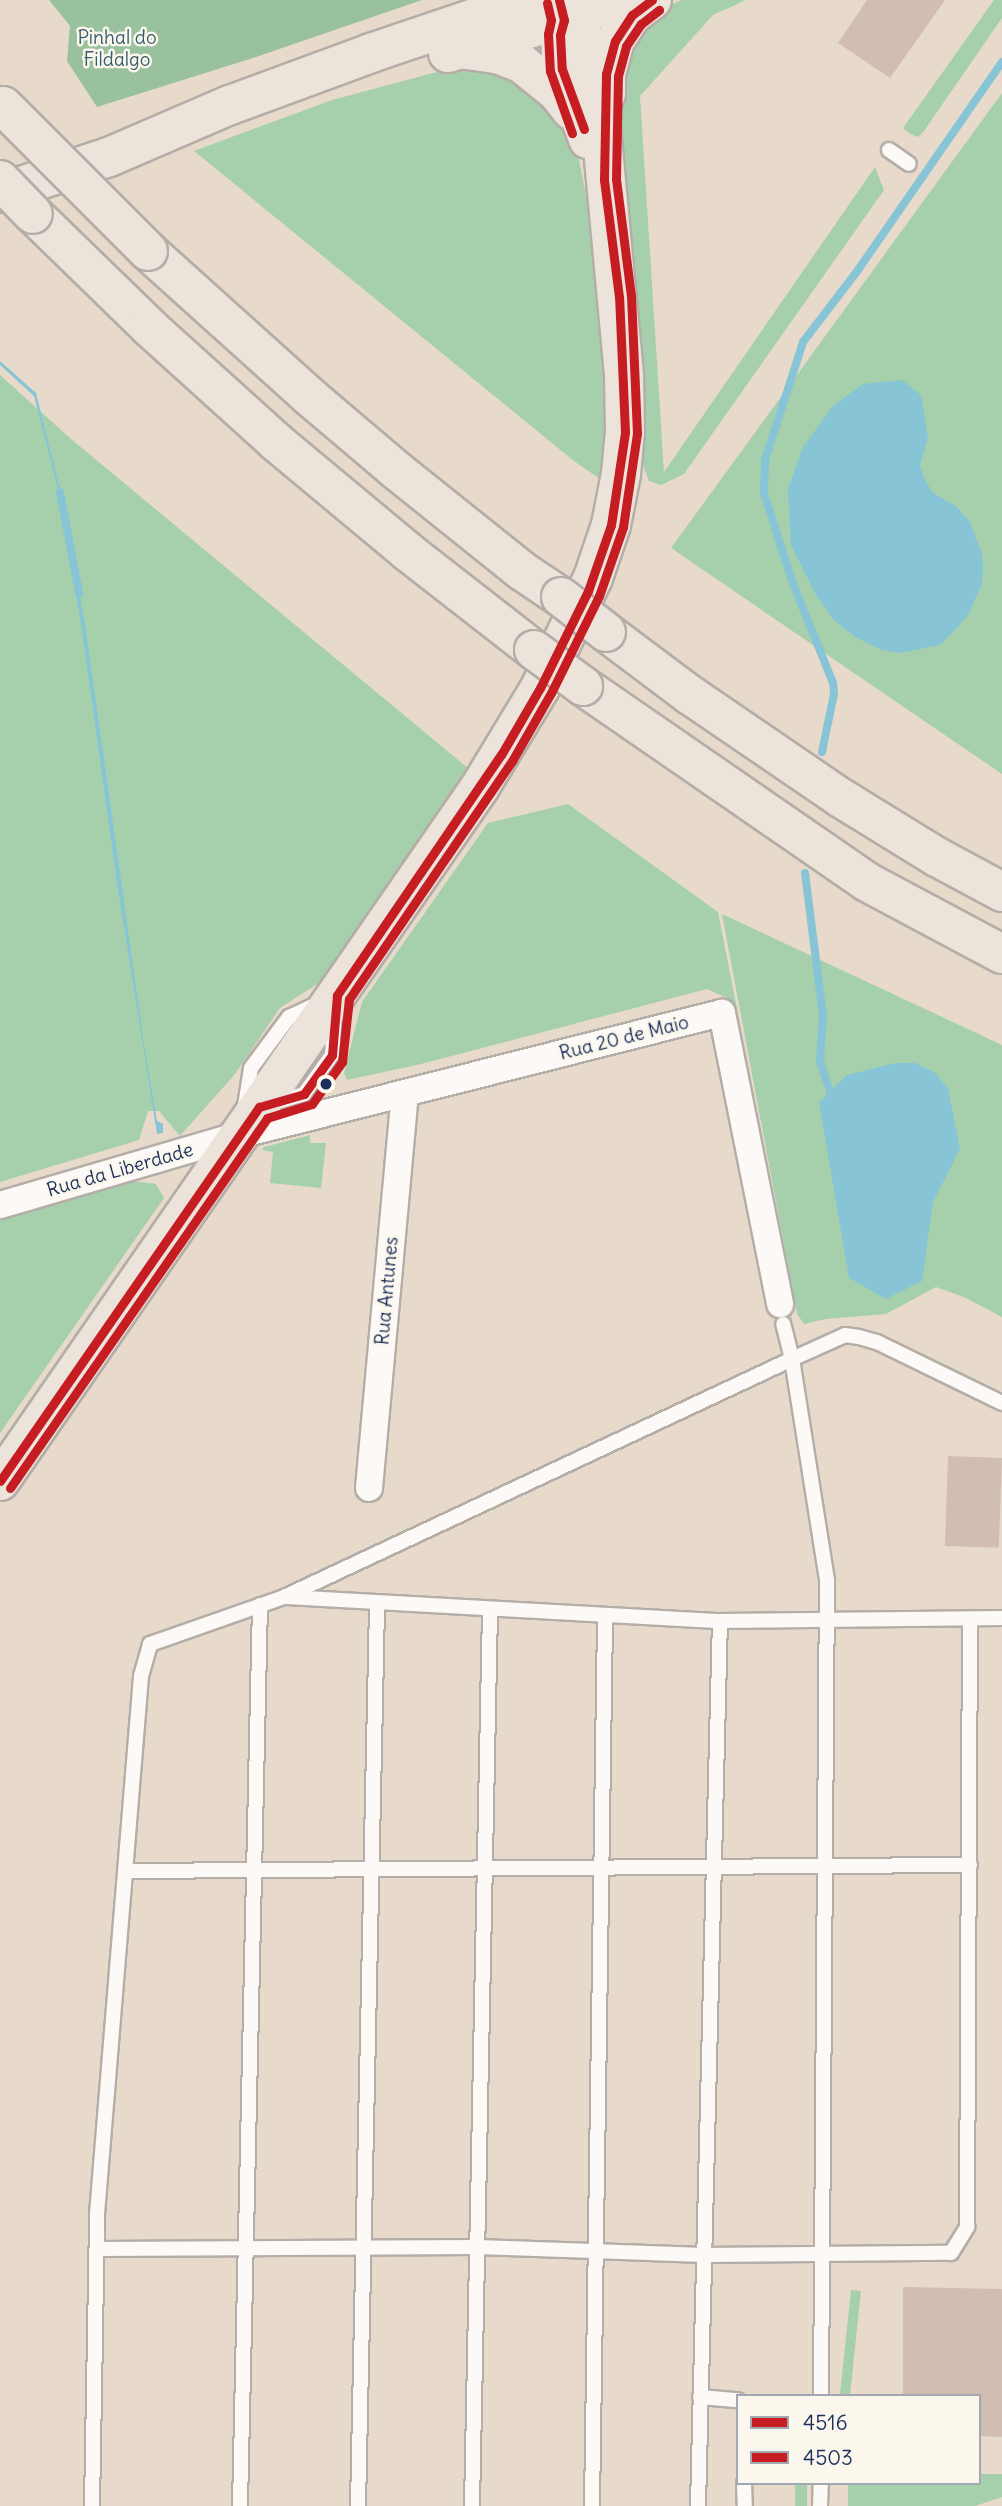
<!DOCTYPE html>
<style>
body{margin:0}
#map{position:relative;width:1002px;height:2506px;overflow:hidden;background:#e8dacb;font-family:Delius,sans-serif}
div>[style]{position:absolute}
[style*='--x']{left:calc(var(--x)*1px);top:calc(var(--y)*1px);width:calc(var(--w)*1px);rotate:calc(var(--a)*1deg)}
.green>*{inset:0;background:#a5d0ab;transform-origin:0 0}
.forest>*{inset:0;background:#9ac19e}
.water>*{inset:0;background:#87c5d6}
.stream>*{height:8px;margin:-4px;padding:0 4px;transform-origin:4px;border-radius:4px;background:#87c5d6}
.building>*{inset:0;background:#d1beb1;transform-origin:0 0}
.roads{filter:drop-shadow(2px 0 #b4ada8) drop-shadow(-2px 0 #b4ada8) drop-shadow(0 2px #b4ada8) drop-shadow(0 -2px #b4ada8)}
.service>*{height:14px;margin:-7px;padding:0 7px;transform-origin:7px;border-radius:7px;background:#fcf9f7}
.minor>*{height:26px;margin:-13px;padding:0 13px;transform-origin:13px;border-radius:13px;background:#fcf9f7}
.primary>*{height:38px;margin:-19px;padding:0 19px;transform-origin:19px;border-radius:19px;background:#ece3db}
.motorway>*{height:38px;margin:-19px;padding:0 19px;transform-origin:19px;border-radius:19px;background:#ece3db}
.bridges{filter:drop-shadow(2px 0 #b4ada8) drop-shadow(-2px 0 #b4ada8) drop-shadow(0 2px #b4ada8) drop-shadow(0 -2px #b4ada8)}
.motorway-bridge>*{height:38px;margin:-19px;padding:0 19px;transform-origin:19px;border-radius:19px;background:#ece3db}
.bus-1>*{height:9px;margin:-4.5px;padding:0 4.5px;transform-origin:4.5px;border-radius:4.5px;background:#c61d23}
.bus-2>*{height:9px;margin:-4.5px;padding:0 4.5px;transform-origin:4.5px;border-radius:4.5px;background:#c61d23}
.dots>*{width:19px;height:19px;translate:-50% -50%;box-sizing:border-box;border:4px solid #fbf7ec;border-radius:50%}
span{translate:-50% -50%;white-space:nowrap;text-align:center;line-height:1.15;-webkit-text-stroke:5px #fbf7ec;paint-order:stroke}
.park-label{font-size:19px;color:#345d6d}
.street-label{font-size:19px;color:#1b2f5e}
.legend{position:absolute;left:736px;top:2394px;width:245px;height:91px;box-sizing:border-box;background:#fbf7ec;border:2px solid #a1a7b3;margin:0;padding:9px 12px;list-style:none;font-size:21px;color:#1b2f5e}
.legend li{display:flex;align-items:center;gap:14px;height:35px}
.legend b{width:35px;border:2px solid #a1a7b3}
</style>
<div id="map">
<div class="green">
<div style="clip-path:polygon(682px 0,746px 0,713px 15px,640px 96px,664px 472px,875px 167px,884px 190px,684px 474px,661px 485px,649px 481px,642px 463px,643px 398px,638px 310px,619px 150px,618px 101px,626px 61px,641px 29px,670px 5px)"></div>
<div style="clip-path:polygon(994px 0,1002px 0,1002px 18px,924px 131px,918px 137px,910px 134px,903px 128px)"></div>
<div style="clip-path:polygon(474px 67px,525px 82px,573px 132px,593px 227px,604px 321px,607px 404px,603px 481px,574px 461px,194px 151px,332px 100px,433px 73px)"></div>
<div style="clip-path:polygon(1002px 93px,1002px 774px,671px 548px)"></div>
<div style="clip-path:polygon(0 375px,71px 439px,469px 769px,328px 977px,280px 1008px,235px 1074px,180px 1136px,159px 1111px,148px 1111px,139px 1140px,0 1182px)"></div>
<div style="clip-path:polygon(568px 804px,718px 912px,738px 1014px,727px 998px,707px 989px,421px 1064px,347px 1080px,344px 1073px,362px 1002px,488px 823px)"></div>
<div style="clip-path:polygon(722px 914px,1002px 1045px,1002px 1317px,966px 1298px,936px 1287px,886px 1314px,826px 1319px,804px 1324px,797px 1314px)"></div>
<div style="clip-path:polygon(310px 1135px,310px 1143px,326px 1143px,321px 1188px,270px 1183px,273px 1152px,262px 1150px,264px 1147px)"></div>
<div style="clip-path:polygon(133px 1181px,156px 1184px,164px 1198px,0 1433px,0 1219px)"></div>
<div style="left:851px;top:2290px;width:10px;height:106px;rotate:6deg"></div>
<div style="clip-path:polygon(979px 2474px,1002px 2474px,1002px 2497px,975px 2506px,848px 2506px,848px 2483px,979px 2483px)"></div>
<div style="left:795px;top:2483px;width:12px;height:23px"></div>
</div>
<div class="forest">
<div style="clip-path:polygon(49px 0,422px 0,256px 57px,97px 107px,67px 61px,70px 26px)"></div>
</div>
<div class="water">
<div style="clip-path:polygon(0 361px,36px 393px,59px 485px,85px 624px,144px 1044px,157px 1121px,163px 1124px,163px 1133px,157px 1134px,118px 889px,81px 624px,57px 485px,34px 396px,0 365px)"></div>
<div style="clip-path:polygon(902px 380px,921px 395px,928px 437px,920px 465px,924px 478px,933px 493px,956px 506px,970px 522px,982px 554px,983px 567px,982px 584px,968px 615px,956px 629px,940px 645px,900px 653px,882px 650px,855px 637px,834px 620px,816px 595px,791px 545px,788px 489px,803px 447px,833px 406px,863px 384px)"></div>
<div style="clip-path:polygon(895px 1063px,915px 1063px,934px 1072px,948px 1088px,960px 1149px,933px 1202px,922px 1281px,886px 1299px,849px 1278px,819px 1102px,847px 1075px)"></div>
</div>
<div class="stream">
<div style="--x:60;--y:492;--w:103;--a:79.3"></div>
<div style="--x:822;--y:752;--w:59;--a:-78.3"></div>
<div style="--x:834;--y:694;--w:11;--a:-95"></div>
<div style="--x:833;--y:683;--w:110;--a:-111.9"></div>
<div style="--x:792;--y:581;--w:92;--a:-107.7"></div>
<div style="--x:764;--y:493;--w:33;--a:-88"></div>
<div style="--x:765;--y:460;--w:124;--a:-72.1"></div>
<div style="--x:803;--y:342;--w:91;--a:-52.6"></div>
<div style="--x:858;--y:270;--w:253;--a:-55.3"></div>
<div style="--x:805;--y:873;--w:143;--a:82.8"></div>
<div style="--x:823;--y:1015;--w:46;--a:93.7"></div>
<div style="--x:820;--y:1061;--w:33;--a:72"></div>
</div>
<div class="building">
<div style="clip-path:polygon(867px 0,945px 0,890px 78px,838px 43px)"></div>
<div style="left:948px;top:1456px;width:54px;height:90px;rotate:2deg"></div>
<div style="clip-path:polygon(903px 2287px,1002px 2289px,1002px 2437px,979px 2436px,979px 2396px,903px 2396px)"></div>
</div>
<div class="roads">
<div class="service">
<div style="--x:889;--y:150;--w:24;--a:35"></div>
<div style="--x:270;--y:1104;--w:35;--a:-16"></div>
<div style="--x:304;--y:1094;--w:48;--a:-54.3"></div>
<div style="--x:332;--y:1055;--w:39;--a:-86"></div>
<div style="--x:245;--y:1106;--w:38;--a:-81"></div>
<div style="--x:251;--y:1068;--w:64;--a:-53.3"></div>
<div style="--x:289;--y:1017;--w:31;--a:-25"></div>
<div style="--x:287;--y:1597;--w:434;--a:3.2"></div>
<div style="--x:720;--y:1621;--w:282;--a:-0.6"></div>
<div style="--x:125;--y:1871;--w:845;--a:-0.41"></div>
<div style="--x:97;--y:2249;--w:380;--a:-0.3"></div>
<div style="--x:477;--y:2247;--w:227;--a:2"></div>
<div style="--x:704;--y:2255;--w:247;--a:-0.5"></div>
<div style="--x:951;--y:2253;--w:31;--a:-58"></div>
<div style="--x:967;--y:2227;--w:608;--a:-89.72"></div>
<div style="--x:821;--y:2396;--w:816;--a:-89.58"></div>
<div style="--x:827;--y:1580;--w:224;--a:-99"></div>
<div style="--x:792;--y:1359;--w:58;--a:-24.4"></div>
<div style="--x:845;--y:1335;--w:14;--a:8"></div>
<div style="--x:859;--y:1337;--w:19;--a:16"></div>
<div style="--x:877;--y:1342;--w:139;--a:26"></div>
<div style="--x:700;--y:2397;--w:38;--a:5"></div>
<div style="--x:744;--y:2483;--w:23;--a:88"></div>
<div style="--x:92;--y:2506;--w:292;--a:-89"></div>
<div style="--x:97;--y:2214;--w:540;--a:-85.32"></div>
<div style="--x:141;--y:1676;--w:33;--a:-74"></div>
<div style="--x:150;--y:1644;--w:142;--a:-19.3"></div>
<div style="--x:284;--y:1597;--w:561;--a:-25.1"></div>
<div style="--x:792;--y:1359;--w:36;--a:-104"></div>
<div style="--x:240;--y:2506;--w:901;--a:-88.73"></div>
<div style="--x:358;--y:2506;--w:903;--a:-88.79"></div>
<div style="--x:472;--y:2506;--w:897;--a:-88.85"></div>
<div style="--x:592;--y:2506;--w:891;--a:-89.16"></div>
<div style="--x:698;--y:2506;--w:885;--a:-88.58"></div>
<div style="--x:820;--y:2506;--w:23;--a:-88"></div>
</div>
<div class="minor">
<div style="--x:0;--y:1205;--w:249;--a:-16.3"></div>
<div style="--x:239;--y:1135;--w:498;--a:-14.2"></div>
<div style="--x:722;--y:1013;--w:297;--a:78.7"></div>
<div style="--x:369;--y:1488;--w:396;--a:-84.8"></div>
</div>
<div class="primary">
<div style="--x:560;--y:5;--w:16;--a:75"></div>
<div style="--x:564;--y:20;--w:16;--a:105"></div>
<div style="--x:560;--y:35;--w:34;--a:87"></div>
<div style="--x:562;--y:69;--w:75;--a:69.6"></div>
<div style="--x:467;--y:50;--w:30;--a:8"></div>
<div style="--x:497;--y:54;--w:26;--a:21"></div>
<div style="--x:521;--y:63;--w:46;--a:38.9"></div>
<div style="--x:557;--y:92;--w:23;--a:52"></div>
<div style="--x:448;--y:53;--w:187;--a:-16.5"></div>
<div style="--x:606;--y:94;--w:20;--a:-90"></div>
<div style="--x:606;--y:74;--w:34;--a:-75"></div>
<div style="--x:615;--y:41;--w:31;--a:-57"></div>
<div style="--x:632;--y:15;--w:25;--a:-37"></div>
<div style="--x:0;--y:193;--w:115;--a:-18.3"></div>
<div style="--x:109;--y:157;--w:132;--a:-23.3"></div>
<div style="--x:230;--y:105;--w:150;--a:-20.2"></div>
<div style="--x:371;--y:53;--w:166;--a:-18.7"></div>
<div style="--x:0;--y:1481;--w:844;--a:-55.33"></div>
<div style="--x:480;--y:787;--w:116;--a:-58.8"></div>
<div style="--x:540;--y:688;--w:122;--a:-64.3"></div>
<div style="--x:593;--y:578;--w:56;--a:-71.2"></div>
<div style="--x:611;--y:525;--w:52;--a:-78.9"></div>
<div style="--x:621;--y:474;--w:42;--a:-84.6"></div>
<div style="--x:625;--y:432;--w:57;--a:-91"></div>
<div style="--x:624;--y:375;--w:300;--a:-95.3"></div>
<div style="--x:596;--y:76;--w:44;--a:-108.4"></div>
<div style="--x:582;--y:34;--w:23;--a:-142"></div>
</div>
<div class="motorway">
<div style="--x:33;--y:214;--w:162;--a:44.2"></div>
<div style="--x:149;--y:327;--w:170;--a:42.1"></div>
<div style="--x:275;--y:441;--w:173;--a:39.8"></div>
<div style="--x:408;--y:552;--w:160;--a:37.9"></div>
<div style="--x:148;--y:251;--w:218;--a:42"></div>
<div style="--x:310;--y:397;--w:113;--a:40.3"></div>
<div style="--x:396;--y:470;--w:161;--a:38.7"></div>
<div style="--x:522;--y:571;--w:47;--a:33.7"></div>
<div style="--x:606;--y:632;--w:105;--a:36.9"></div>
<div style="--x:690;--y:695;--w:183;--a:34.3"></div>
<div style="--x:841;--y:798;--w:113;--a:31.6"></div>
<div style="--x:937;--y:857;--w:74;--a:28.3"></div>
<div style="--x:583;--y:686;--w:345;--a:34.6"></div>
<div style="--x:867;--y:882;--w:153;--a:28.1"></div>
</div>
</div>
<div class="bridges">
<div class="motorway-bridge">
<div style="--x:3;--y:106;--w:205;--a:45"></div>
<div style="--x:0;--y:180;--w:47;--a:45.9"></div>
<div style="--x:561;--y:597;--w:57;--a:37.9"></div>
<div style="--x:534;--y:650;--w:61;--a:36.3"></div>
</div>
</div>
<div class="bus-1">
<div style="--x:559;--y:0;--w:21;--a:76"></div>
<div style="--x:564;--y:20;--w:16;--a:105"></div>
<div style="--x:560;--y:35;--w:34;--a:87"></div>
<div style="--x:562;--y:69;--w:64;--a:69.9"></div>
<div style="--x:0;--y:1481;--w:455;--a:-55.3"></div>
<div style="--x:259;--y:1107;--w:47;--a:-16.1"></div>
<div style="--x:304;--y:1094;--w:48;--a:-54.3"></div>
<div style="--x:332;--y:1055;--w:60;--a:-85.2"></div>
<div style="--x:337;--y:995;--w:291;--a:-55.7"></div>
<div style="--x:501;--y:755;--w:78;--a:-59.8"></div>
<div style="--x:540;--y:688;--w:108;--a:-63.7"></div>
<div style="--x:588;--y:591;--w:70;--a:-70.8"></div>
<div style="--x:611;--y:525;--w:94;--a:-81.4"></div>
<div style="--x:625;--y:432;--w:135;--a:-92.5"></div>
<div style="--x:619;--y:297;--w:118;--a:-97.3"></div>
<div style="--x:604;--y:180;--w:106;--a:-88.9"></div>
<div style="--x:606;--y:74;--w:34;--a:-75"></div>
<div style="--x:615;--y:41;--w:31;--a:-57"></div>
<div style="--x:632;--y:15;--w:25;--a:-37"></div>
</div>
<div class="bus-2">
<div style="--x:547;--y:3;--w:17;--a:77"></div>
<div style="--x:551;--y:20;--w:14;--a:102"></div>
<div style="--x:548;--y:34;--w:37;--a:87"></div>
<div style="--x:550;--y:71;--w:66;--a:70.5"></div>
<div style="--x:10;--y:1488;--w:450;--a:-55.2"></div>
<div style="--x:267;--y:1118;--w:47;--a:-17.3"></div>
<div style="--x:312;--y:1104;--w:52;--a:-54.5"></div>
<div style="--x:342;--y:1062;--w:63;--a:-83.7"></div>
<div style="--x:349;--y:999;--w:288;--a:-55.6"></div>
<div style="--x:512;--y:761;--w:78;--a:-60.2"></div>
<div style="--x:551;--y:693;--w:108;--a:-63.7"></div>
<div style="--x:599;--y:596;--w:73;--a:-70.8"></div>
<div style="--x:623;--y:527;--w:95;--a:-81.5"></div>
<div style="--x:637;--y:433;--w:137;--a:-92.5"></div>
<div style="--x:631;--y:296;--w:118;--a:-97.3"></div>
<div style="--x:616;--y:179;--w:103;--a:-88.9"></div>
<div style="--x:618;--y:76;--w:31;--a:-75"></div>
<div style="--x:626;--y:46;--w:27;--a:-56"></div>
<div style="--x:641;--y:24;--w:23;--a:-38"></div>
</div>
<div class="dots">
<div style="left:326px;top:1084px;background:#1b2f5e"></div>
</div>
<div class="park-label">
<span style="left:117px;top:49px">Pinhal do<br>Fildalgo</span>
</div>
<div class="street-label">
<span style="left:624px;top:1038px;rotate:-14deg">Rua 20 de Maio</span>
<span style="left:120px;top:1170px;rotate:-16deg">Rua da Liberdade</span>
<span style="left:387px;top:1291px;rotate:-85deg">Rua Antunes</span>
</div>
<ul class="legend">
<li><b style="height:9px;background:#c61d23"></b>4516</li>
<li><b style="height:9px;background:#c61d23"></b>4503</li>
</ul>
</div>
